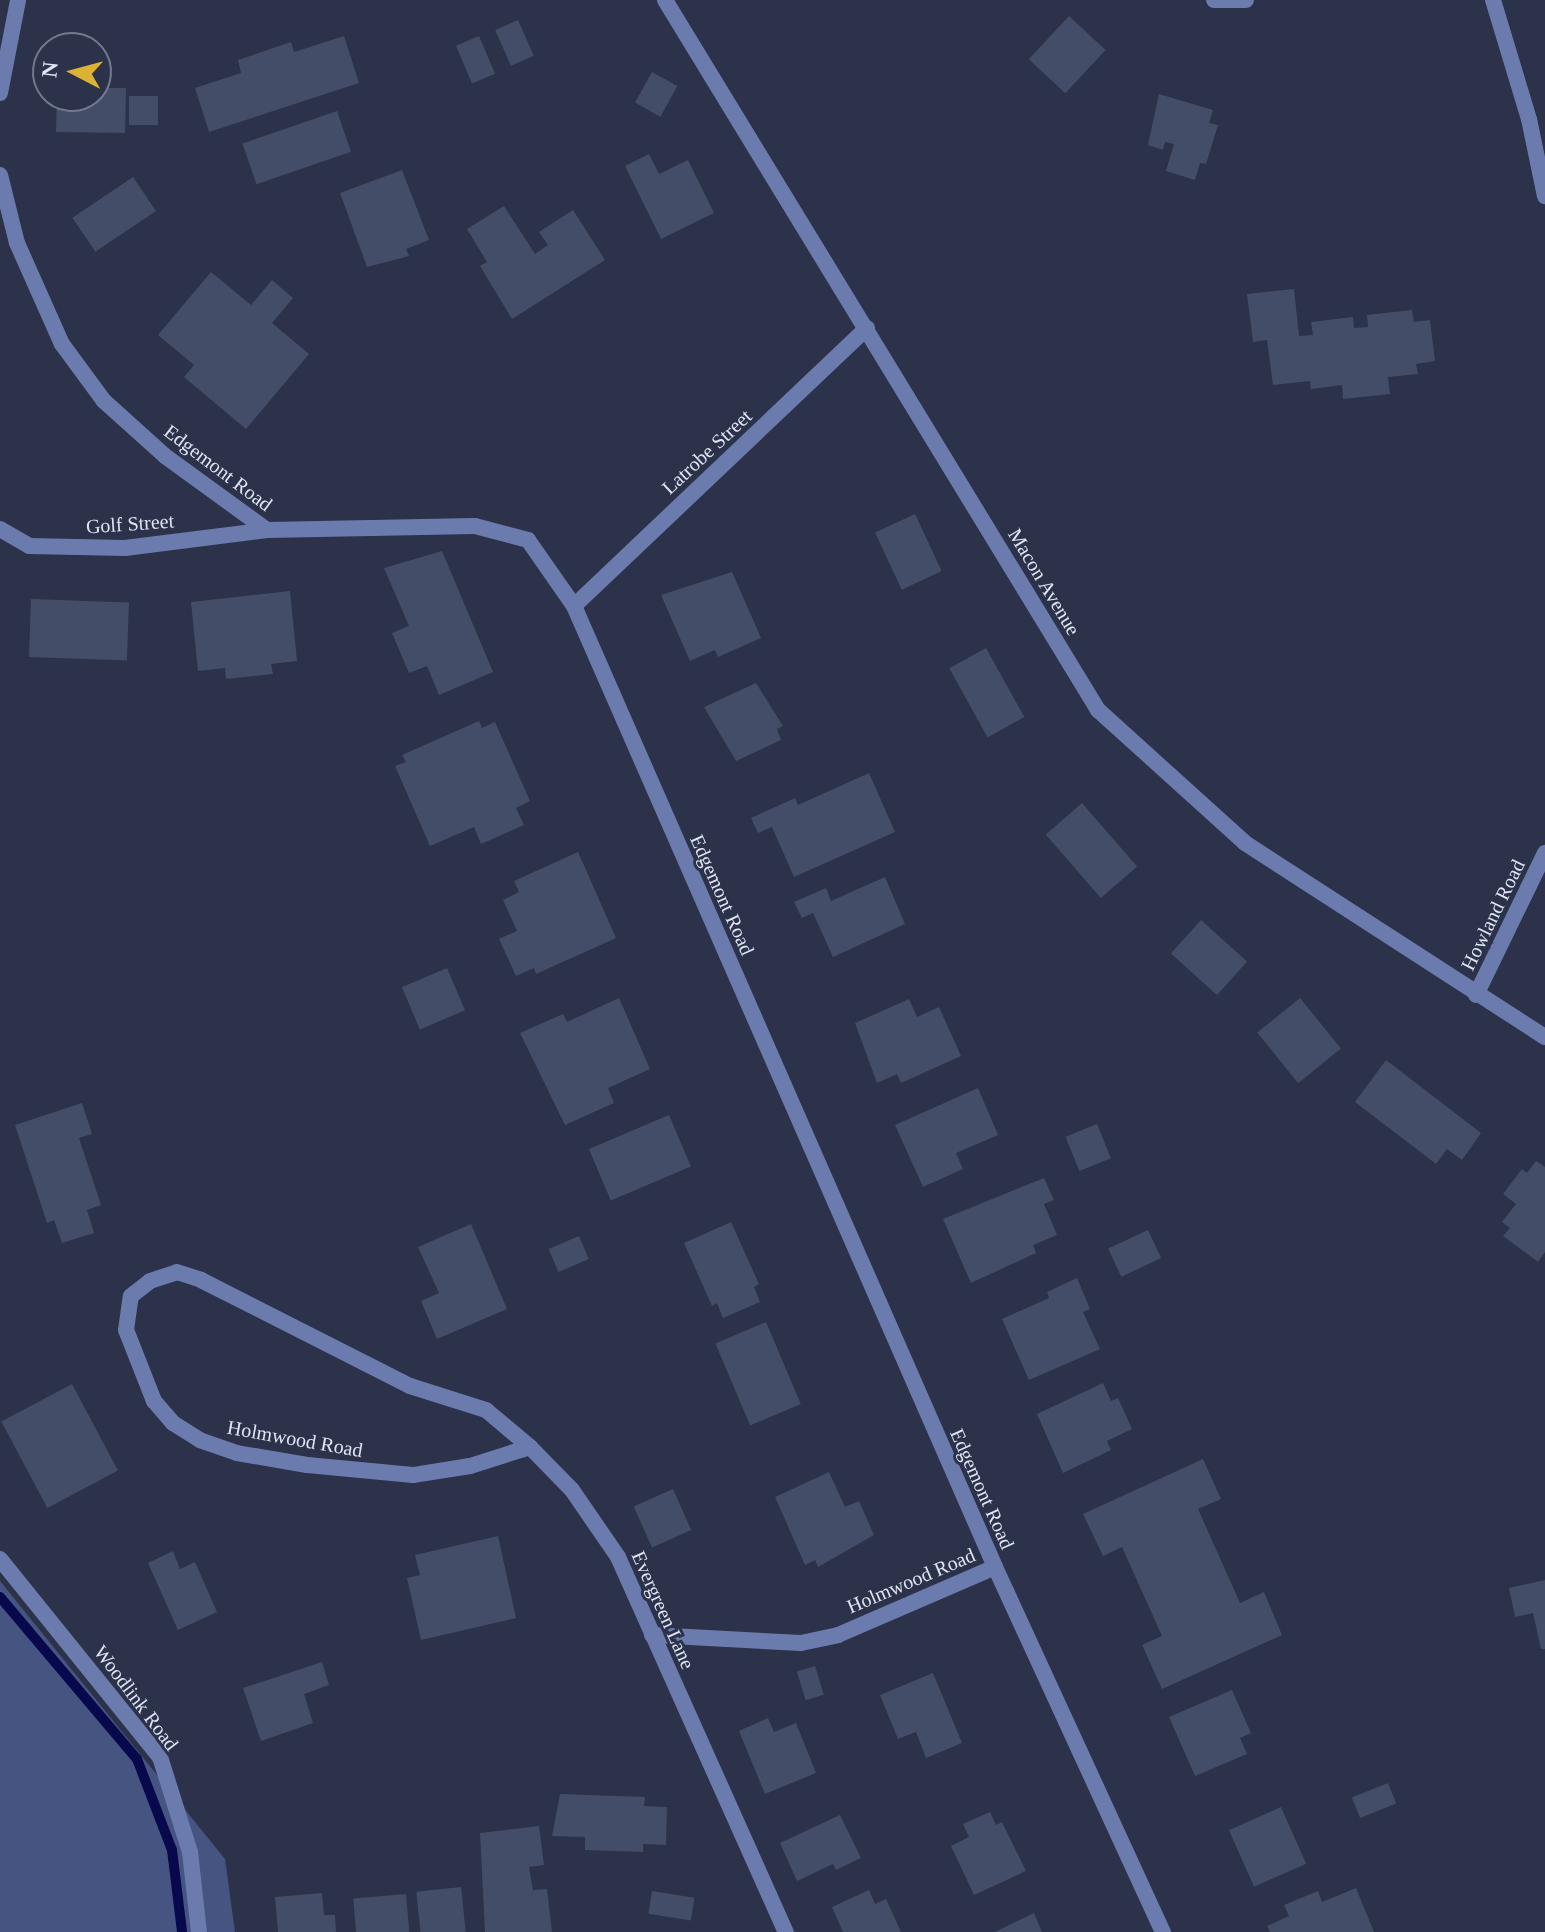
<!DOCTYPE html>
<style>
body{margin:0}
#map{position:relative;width:1545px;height:1932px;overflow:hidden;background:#2b324a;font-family:Georgia,serif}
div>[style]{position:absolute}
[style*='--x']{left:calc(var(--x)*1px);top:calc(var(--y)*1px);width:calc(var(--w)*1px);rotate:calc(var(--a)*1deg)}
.green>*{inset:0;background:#465482}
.stream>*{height:10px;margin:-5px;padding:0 5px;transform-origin:5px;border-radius:5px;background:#08084c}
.building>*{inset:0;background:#444d67;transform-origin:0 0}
.street>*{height:16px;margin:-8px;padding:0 8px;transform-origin:8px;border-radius:8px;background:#6b7bae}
span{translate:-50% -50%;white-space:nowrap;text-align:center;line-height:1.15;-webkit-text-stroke:6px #2b324a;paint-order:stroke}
.street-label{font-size:20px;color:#dfe5f4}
.north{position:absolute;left:32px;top:32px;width:80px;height:80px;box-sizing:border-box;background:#2b324a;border:2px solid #737a8e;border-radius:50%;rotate:276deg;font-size:22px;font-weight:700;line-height:32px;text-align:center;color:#dfe5f4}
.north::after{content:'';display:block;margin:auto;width:28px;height:36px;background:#dbb233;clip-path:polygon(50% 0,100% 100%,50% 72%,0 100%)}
</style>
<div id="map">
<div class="green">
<div style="clip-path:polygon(0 1581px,225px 1859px,235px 1932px,0 1932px)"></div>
</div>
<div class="stream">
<div style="--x:0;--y:1597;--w:212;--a:49.8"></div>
<div style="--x:137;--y:1759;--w:97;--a:69"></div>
<div style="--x:172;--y:1850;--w:83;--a:83"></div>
</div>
<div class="building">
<div style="left:1069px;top:16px;width:50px;height:59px;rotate:43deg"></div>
<div style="left:518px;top:20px;width:39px;height:25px;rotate:66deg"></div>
<div style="clip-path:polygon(344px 36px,359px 83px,209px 132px,195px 88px,241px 73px,238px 60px,291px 42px,294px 52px)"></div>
<div style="left:479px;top:36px;width:41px;height:25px;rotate:67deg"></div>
<div style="left:652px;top:72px;width:29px;height:35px;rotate:29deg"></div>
<div style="clip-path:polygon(96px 88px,126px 88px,125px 133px,56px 132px,57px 96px,96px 96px)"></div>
<div style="clip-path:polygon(1159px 94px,1213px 110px,1209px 123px,1218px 125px,1206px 164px,1200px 163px,1195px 180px,1166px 171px,1174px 144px,1165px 142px,1163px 150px,1148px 145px)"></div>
<div style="left:129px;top:96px;width:29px;height:29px"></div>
<div style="left:337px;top:111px;width:43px;height:100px;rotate:71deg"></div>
<div style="clip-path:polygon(649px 154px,659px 174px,688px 160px,714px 213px,661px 239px,625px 166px)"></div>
<div style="clip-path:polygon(402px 170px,429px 240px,406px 249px,409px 256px,367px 267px,340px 193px)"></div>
<div style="left:133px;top:177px;width:41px;height:73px;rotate:56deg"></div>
<div style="clip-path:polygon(504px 206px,535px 254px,548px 245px,539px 232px,573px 210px,605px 260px,512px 319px,480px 266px,487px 262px,467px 229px)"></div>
<div style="clip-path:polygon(211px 272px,251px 305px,272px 280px,293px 298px,272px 323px,309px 354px,246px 429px,184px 377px,194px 365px,158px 335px)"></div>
<div style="clip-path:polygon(1294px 289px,1299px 336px,1313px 335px,1311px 322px,1353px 317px,1354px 328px,1368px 327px,1367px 315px,1412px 310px,1414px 322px,1430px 320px,1435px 361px,1416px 364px,1418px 374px,1388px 377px,1390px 394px,1343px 399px,1342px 385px,1311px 389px,1310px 381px,1273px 385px,1267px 340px,1253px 342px,1247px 294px)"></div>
<div style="left:915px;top:514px;width:63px;height:44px;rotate:65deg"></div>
<div style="clip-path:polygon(442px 551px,493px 672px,439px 695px,427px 666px,409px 673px,392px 633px,409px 626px,384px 568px)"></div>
<div style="clip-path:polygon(732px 572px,761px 638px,718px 657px,715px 650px,690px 661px,661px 595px)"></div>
<div style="clip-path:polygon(290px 591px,297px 661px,271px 664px,273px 674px,226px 679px,225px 668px,198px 671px,191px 602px)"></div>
<div style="left:31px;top:599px;width:98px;height:58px;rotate:2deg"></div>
<div style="left:986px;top:648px;width:79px;height:42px;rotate:61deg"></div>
<div style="clip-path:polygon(756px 683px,783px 726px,777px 729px,781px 740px,736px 761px,704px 707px)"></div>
<div style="clip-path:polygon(479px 721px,482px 728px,495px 722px,530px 801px,516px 808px,524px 825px,481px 844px,474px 827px,430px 846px,395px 766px,406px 762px,402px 755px)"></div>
<div style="clip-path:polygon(869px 773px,895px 832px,794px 877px,772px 827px,758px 833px,751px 818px,795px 798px,798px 805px)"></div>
<div style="left:1082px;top:803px;width:84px;height:48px;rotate:49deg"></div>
<div style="clip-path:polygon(578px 852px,616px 938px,536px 974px,534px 968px,516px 976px,499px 939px,517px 931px,503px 900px,519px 892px,514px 881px)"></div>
<div style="clip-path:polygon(885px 877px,905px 924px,833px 957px,813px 913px,802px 918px,794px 902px,826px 888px,831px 901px)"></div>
<div style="left:1201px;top:920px;width:62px;height:45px;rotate:42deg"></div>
<div style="left:447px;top:968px;width:46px;height:49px;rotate:67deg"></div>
<div style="clip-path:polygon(619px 998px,650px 1069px,608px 1088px,614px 1103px,565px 1125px,520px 1033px,563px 1014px,567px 1022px)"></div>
<div style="left:1300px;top:998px;width:65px;height:55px;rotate:51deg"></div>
<div style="clip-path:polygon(909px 999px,917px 1017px,939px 1007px,961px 1056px,901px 1083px,897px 1074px,877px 1083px,855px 1023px)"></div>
<div style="clip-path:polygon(1386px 1060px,1481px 1133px,1462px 1160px,1447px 1149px,1436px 1164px,1355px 1102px)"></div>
<div style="clip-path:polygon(978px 1088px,998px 1135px,956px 1153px,963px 1169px,923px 1187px,895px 1125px)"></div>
<div style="clip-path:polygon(82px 1103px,92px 1134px,79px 1138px,101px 1205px,87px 1210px,94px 1233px,62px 1243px,54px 1220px,47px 1223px,15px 1125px)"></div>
<div style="left:669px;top:1115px;width:56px;height:87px;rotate:67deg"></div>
<div style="left:1097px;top:1124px;width:37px;height:34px;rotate:68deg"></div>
<div style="clip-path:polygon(1536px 1161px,1545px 1167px,1545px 1252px,1538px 1262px,1503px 1236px,1510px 1228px,1502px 1222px,1516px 1204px,1503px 1194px,1522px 1169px,1527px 1173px)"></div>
<div style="clip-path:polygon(1044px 1178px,1054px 1200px,1044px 1204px,1057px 1235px,1033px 1245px,1036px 1253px,971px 1283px,943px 1219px)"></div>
<div style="clip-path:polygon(731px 1222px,759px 1284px,754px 1287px,760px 1302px,723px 1318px,717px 1303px,712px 1306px,684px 1243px)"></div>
<div style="clip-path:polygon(471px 1224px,507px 1309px,437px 1339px,421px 1301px,439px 1293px,418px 1247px)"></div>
<div style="left:1148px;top:1230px;width:31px;height:44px;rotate:65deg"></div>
<div style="left:579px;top:1236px;width:25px;height:33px;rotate:67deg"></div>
<div style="clip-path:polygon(1077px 1278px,1090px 1309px,1083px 1312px,1100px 1349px,1029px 1380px,1002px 1319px,1049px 1298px,1047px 1292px)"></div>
<div style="left:766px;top:1322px;width:89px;height:55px;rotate:67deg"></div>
<div style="clip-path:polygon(1103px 1383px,1111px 1401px,1118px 1398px,1132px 1429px,1107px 1441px,1111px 1450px,1063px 1473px,1037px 1414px)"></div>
<div style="left:72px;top:1384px;width:98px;height:80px;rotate:62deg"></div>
<div style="clip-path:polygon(1203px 1459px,1221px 1499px,1198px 1509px,1240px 1603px,1264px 1592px,1282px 1635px,1162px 1689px,1142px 1645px,1162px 1636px,1122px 1547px,1103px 1556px,1083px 1514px)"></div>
<div style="clip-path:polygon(829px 1472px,845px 1507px,859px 1501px,874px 1535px,818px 1567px,815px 1560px,805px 1565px,775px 1497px)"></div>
<div style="left:673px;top:1489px;width:45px;height:43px;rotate:66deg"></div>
<div style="clip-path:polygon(498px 1536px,516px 1618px,421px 1640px,407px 1578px,420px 1575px,415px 1555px)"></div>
<div style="clip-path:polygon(173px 1551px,180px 1569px,195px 1562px,217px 1612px,178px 1630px,148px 1563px)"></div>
<div style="clip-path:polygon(1545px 1580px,1545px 1649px,1541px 1649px,1533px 1613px,1515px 1617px,1509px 1588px)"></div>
<div style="clip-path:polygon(322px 1662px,329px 1685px,304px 1694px,313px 1723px,261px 1741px,243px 1688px)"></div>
<div style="left:815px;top:1666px;width:30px;height:19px;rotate:73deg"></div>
<div style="clip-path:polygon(933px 1673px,962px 1743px,926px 1758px,916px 1732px,898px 1739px,880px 1695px)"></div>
<div style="clip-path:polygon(1232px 1690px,1251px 1733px,1240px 1738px,1247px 1754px,1195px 1776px,1169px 1717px)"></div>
<div style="clip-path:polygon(768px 1718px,774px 1732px,796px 1723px,816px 1773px,765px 1794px,739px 1731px)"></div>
<div style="left:1388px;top:1783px;width:22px;height:39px;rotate:68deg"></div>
<div style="clip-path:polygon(560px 1794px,645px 1797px,644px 1806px,667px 1807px,666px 1845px,643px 1844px,643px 1852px,585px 1850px,585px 1837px,552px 1836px)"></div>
<div style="left:1281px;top:1807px;width:62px;height:57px;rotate:66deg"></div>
<div style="clip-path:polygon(990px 1812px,996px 1825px,1002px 1822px,1026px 1871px,974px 1895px,951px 1846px,969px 1837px,963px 1824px)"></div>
<div style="clip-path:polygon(840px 1815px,861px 1858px,836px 1870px,833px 1864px,797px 1881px,780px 1843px)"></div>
<div style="clip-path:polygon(539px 1826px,544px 1865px,529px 1867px,533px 1890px,547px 1889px,552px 1932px,485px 1932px,480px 1833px)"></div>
<div style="left:461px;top:1887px;width:45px;height:45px;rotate:84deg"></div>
<div style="clip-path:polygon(1356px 1888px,1374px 1932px,1270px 1932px,1267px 1926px,1289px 1916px,1284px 1905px,1318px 1891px,1322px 1902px)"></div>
<div style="clip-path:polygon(869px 1890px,875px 1904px,886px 1899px,901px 1932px,843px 1932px,832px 1907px)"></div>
<div style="left:652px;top:1891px;width:43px;height:23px;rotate:9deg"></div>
<div style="clip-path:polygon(322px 1893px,324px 1915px,335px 1915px,336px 1932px,278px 1932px,275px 1897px)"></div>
<div style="left:406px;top:1894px;width:38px;height:53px;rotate:85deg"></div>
<div style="clip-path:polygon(1034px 1913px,1042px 1932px,995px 1932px)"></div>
</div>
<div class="street">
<div style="--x:665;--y:0;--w:832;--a:58.62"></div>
<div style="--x:1098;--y:710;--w:198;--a:42.1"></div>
<div style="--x:1245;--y:843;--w:357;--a:32.9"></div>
<div style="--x:1214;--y:0;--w:32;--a:0"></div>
<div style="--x:1493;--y:0;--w:124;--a:73.2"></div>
<div style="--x:1529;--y:119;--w:79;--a:78.3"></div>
<div style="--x:0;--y:93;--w:95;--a:-79"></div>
<div style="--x:0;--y:175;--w:70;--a:76"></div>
<div style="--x:17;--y:243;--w:111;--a:66"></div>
<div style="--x:62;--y:344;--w:71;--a:53.6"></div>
<div style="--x:104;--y:401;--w:82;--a:42"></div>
<div style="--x:165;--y:456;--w:126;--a:36"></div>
<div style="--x:267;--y:530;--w:208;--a:-1.1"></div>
<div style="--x:475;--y:526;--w:55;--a:14.8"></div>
<div style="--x:528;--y:540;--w:80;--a:55.1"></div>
<div style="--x:574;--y:606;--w:1049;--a:66.34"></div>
<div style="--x:995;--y:1567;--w:402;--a:65.3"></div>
<div style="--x:0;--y:529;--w:34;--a:30"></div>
<div style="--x:29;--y:546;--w:96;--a:1.2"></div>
<div style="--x:125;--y:548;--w:143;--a:-7.2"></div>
<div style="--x:574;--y:606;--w:404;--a:-43.5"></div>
<div style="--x:1476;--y:995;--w:158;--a:-64.1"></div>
<div style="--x:530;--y:1447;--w:63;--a:162.4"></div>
<div style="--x:470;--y:1466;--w:58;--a:171"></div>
<div style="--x:413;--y:1475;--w:106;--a:-174.6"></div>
<div style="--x:307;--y:1465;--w:71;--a:-170.3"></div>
<div style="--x:237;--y:1453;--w:39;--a:-161"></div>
<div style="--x:200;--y:1440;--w:32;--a:-148"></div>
<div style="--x:173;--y:1423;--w:29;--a:-131"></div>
<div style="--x:154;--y:1401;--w:76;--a:-111.5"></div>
<div style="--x:126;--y:1330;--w:34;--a:-82"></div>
<div style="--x:131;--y:1296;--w:24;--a:-38"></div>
<div style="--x:150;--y:1281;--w:28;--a:-18"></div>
<div style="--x:177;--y:1272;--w:25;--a:18"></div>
<div style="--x:201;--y:1280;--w:234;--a:26.9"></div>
<div style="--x:410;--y:1386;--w:80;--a:17.5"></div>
<div style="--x:486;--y:1410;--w:57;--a:40.1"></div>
<div style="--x:530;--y:1447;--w:60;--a:45.7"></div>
<div style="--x:572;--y:1490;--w:81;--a:55.5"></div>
<div style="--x:618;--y:1557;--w:411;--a:65.9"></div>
<div style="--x:0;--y:1559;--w:255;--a:51.1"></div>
<div style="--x:160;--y:1757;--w:100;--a:72.5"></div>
<div style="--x:190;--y:1852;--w:81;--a:83.6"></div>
<div style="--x:652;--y:1635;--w:149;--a:3.1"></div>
<div style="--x:801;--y:1643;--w:38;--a:-12"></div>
<div style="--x:838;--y:1635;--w:171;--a:-23.4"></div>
</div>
<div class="street-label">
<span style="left:707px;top:452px;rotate:-43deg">Latrobe Street</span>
<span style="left:218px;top:468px;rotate:37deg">Edgemont Road</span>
<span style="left:130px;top:524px;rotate:-4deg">Golf Street</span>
<span style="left:1044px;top:582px;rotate:59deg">Macon Avenue</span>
<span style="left:722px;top:895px;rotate:66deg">Edgemont Road</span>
<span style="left:1493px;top:915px;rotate:-64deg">Howland Road</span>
<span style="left:295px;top:1439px;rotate:10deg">Holmwood Road</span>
<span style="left:982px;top:1489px;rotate:66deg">Edgemont Road</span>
<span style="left:911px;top:1581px;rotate:-23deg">Holmwood Road</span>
<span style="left:663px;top:1610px;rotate:66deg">Evergreen Lane</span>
<span style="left:136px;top:1698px;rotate:53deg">Woodlink Road</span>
</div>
<div class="north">N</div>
</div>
